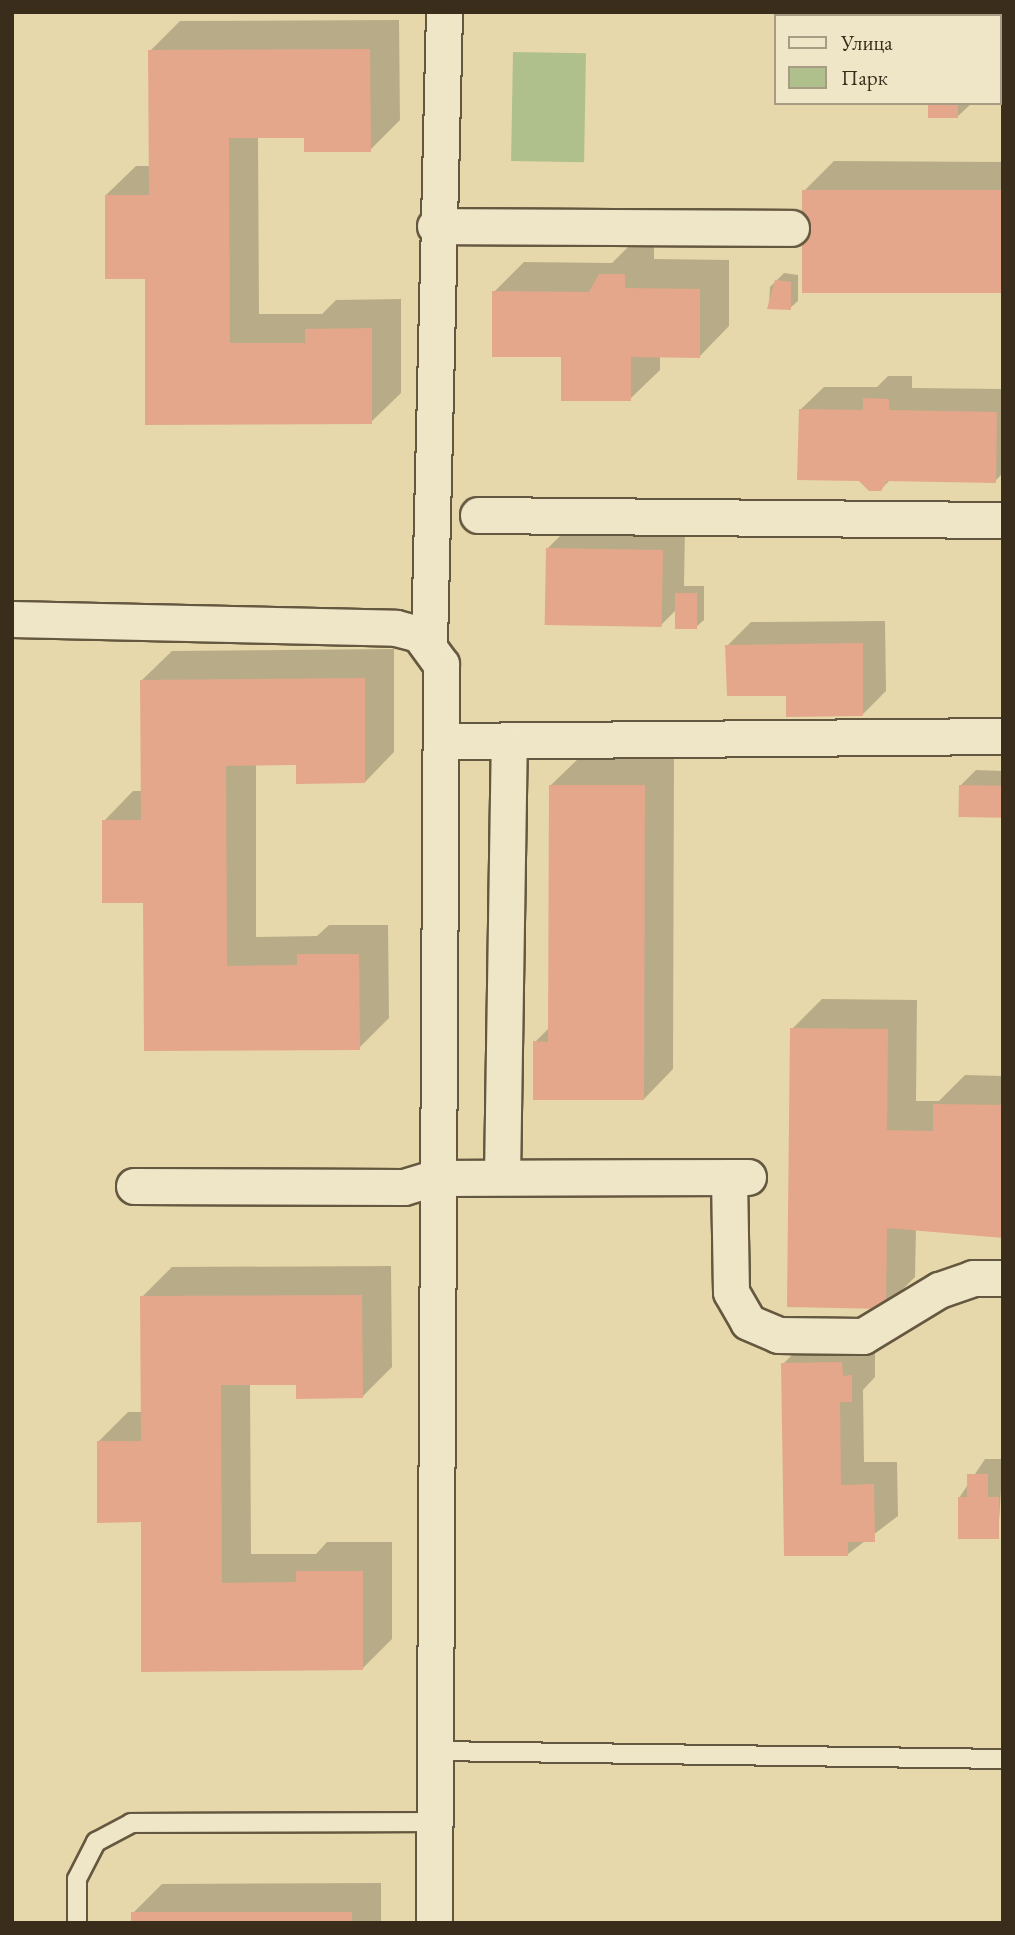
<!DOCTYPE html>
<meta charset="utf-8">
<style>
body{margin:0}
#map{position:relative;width:1015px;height:1935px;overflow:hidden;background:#e6d8aa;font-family:"EB Garamond",serif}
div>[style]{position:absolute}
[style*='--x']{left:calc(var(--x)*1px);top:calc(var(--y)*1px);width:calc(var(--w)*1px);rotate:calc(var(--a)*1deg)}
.green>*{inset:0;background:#b0c08c;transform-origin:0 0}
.shadow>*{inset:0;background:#0003;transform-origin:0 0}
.building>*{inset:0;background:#e4a78b;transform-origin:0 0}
.roads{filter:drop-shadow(2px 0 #655840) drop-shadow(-2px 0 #655840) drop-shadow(0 2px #655840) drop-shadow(0 -2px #655840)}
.service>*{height:18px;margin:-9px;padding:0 9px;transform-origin:9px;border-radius:9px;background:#efe6c8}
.minor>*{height:35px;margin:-17.5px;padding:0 17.5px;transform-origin:17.5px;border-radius:17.5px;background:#efe6c8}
span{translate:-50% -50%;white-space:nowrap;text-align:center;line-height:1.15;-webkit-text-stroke:5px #efe6c8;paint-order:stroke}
.frame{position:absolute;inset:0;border:14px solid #3a2d1c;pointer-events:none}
.legend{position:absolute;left:774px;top:14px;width:228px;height:91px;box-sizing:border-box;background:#efe6c8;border:2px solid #a79c83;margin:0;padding:9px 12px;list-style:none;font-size:21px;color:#3a2d1c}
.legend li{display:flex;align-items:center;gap:14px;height:35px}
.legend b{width:35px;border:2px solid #a79c83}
</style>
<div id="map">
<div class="green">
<div style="left:513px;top:52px;width:73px;height:109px;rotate:1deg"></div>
</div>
<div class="shadow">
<div style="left:931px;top:12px;width:44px;height:4px"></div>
<div style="clip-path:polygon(399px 20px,400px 120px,370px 150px,306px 136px,258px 137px,259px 314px,322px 314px,336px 300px,401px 299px,401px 393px,371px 422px,146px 423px,146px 277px,106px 195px,136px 166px,150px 166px,150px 51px,180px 21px)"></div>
<div style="clip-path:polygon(929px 103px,972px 103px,957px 117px)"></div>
<div style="clip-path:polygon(834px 161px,1003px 162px,1003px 292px,804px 191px)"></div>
<div style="clip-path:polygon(630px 245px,654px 245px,654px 259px,729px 260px,729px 326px,700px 356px,660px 356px,660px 370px,630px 399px,563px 356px,494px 292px,524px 262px,612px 263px)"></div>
<div style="clip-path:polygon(784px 273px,798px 275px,798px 301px,790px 308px,769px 307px,770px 287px)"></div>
<div style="clip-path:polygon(888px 376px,912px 376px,912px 388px,1003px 389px,1003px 473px,995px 481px,890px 480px,881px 489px,800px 410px,824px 387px,877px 387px)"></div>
<div style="clip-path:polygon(571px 525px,685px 527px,684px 586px,704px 586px,704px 620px,696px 627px,677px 609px,660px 626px,548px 548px)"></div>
<div style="clip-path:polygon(885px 621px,886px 691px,862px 715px,727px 646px,751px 622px)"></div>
<div style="clip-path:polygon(394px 649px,394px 752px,365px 782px,297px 764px,256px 764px,256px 937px,317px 936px,329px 925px,388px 925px,389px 1018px,359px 1048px,145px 1049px,145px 901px,104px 821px,133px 791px,143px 791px,142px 680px,172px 651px)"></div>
<div style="clip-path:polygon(581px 756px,674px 756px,673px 1069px,644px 1099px,535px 1042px,550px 1027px,551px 785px)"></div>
<div style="clip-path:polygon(976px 770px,1003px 771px,1003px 816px,960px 786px)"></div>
<div style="clip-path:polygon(822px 999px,917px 1000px,916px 1101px,939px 1101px,965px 1075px,1003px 1076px,1003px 1235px,916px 1228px,915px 1277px,885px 1307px,792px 1029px)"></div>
<div style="clip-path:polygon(391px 1266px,392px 1367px,362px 1397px,297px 1383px,250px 1383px,251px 1554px,316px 1554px,327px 1542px,392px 1542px,392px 1639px,362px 1669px,143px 1670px,142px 1521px,98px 1442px,128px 1412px,142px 1412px,142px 1297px,172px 1267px)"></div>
<div style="clip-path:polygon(807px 1340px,865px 1340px,865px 1353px,875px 1353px,875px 1377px,863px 1390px,864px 1462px,897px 1462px,898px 1516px,848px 1554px,783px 1364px)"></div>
<div style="clip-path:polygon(985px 1459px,1003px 1459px,998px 1537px,959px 1498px)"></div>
<div style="clip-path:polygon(381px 1883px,381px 1923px,133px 1923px,133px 1913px,162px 1884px)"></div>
</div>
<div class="building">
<div style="clip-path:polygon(370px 49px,371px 152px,304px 152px,304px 138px,229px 138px,230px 343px,305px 343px,305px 329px,372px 328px,372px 424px,145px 425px,145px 279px,105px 279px,105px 195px,149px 195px,148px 50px)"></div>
<div style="left:928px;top:103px;width:30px;height:15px"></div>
<div style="left:802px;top:190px;width:201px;height:103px"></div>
<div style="clip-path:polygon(599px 274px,625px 274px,625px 288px,700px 289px,700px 358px,631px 357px,631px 401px,561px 401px,561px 357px,492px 357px,492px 291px,589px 292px)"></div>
<div style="clip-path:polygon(775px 280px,791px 282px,791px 310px,767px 309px)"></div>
<div style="clip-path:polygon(863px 398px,889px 399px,889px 410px,997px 412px,996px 483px,887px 481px,881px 491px,869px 491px,859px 481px,797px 480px,799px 409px,863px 410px)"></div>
<div style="left:546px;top:548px;width:117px;height:77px;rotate:1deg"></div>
<div style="left:675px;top:593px;width:22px;height:36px"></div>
<div style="clip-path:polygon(863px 643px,863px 716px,786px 717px,786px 696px,727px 696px,725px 645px)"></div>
<div style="clip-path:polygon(365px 678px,365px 783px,296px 784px,296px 765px,226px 766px,227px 966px,297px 965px,297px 954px,359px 954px,360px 1050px,144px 1051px,143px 903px,102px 903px,102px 820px,141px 820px,140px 680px)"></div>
<div style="clip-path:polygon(549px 785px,645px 785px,644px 1100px,533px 1100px,533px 1041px,548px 1042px)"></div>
<div style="left:959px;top:785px;width:44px;height:32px;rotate:1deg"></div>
<div style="clip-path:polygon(790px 1028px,888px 1029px,887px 1130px,933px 1131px,933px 1104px,1003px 1105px,1003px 1238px,887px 1228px,886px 1309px,787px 1307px)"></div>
<div style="clip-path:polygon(362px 1295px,363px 1398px,296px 1399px,296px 1385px,221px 1385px,222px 1583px,296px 1582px,296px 1571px,363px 1571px,363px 1670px,141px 1672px,141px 1522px,97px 1523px,97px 1441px,141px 1441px,140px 1296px)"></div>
<div style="clip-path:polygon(842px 1362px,843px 1376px,852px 1375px,852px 1402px,840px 1402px,841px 1485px,874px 1484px,875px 1542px,848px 1542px,848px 1556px,784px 1556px,781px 1363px)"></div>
<div style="clip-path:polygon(967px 1474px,988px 1474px,988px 1497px,999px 1497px,999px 1539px,958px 1539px,958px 1497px,967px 1497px)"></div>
<div style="left:352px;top:1912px;width:11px;height:221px;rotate:90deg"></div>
</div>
<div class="roads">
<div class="service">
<div style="--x:433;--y:1751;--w:570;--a:0.8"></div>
<div style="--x:77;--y:1923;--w:44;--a:-90"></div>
<div style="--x:77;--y:1879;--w:42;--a:-62.8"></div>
<div style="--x:96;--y:1842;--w:40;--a:-28"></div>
<div style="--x:131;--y:1823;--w:303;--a:-0.2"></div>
</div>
<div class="minor">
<div style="--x:435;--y:226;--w:356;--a:0.3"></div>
<div style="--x:478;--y:515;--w:525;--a:0.55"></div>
<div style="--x:12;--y:619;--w:384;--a:1.3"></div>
<div style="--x:396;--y:628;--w:24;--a:15"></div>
<div style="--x:419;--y:634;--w:37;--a:54"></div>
<div style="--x:441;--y:664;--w:1259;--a:90.32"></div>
<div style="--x:429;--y:643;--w:631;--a:-88.64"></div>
<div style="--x:445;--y:741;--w:558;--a:-0.51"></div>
<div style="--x:502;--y:1177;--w:432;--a:-89.1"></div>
<div style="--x:729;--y:1177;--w:115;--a:89"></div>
<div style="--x:731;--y:1292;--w:34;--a:60"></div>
<div style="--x:748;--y:1322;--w:33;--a:23"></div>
<div style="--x:778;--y:1335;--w:85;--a:0.7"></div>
<div style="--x:863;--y:1336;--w:89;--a:-31.2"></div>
<div style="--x:939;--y:1290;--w:36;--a:-19"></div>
<div style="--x:973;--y:1278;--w:30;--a:0"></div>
<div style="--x:134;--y:1186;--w:270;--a:0.2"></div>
<div style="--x:404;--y:1187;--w:31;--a:-17"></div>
<div style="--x:434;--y:1178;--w:314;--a:-0.2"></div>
</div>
</div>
<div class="frame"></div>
<ul class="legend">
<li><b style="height:9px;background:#efe6c8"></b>Улица</li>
<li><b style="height:19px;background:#b0c08c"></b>Парк</li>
</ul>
</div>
